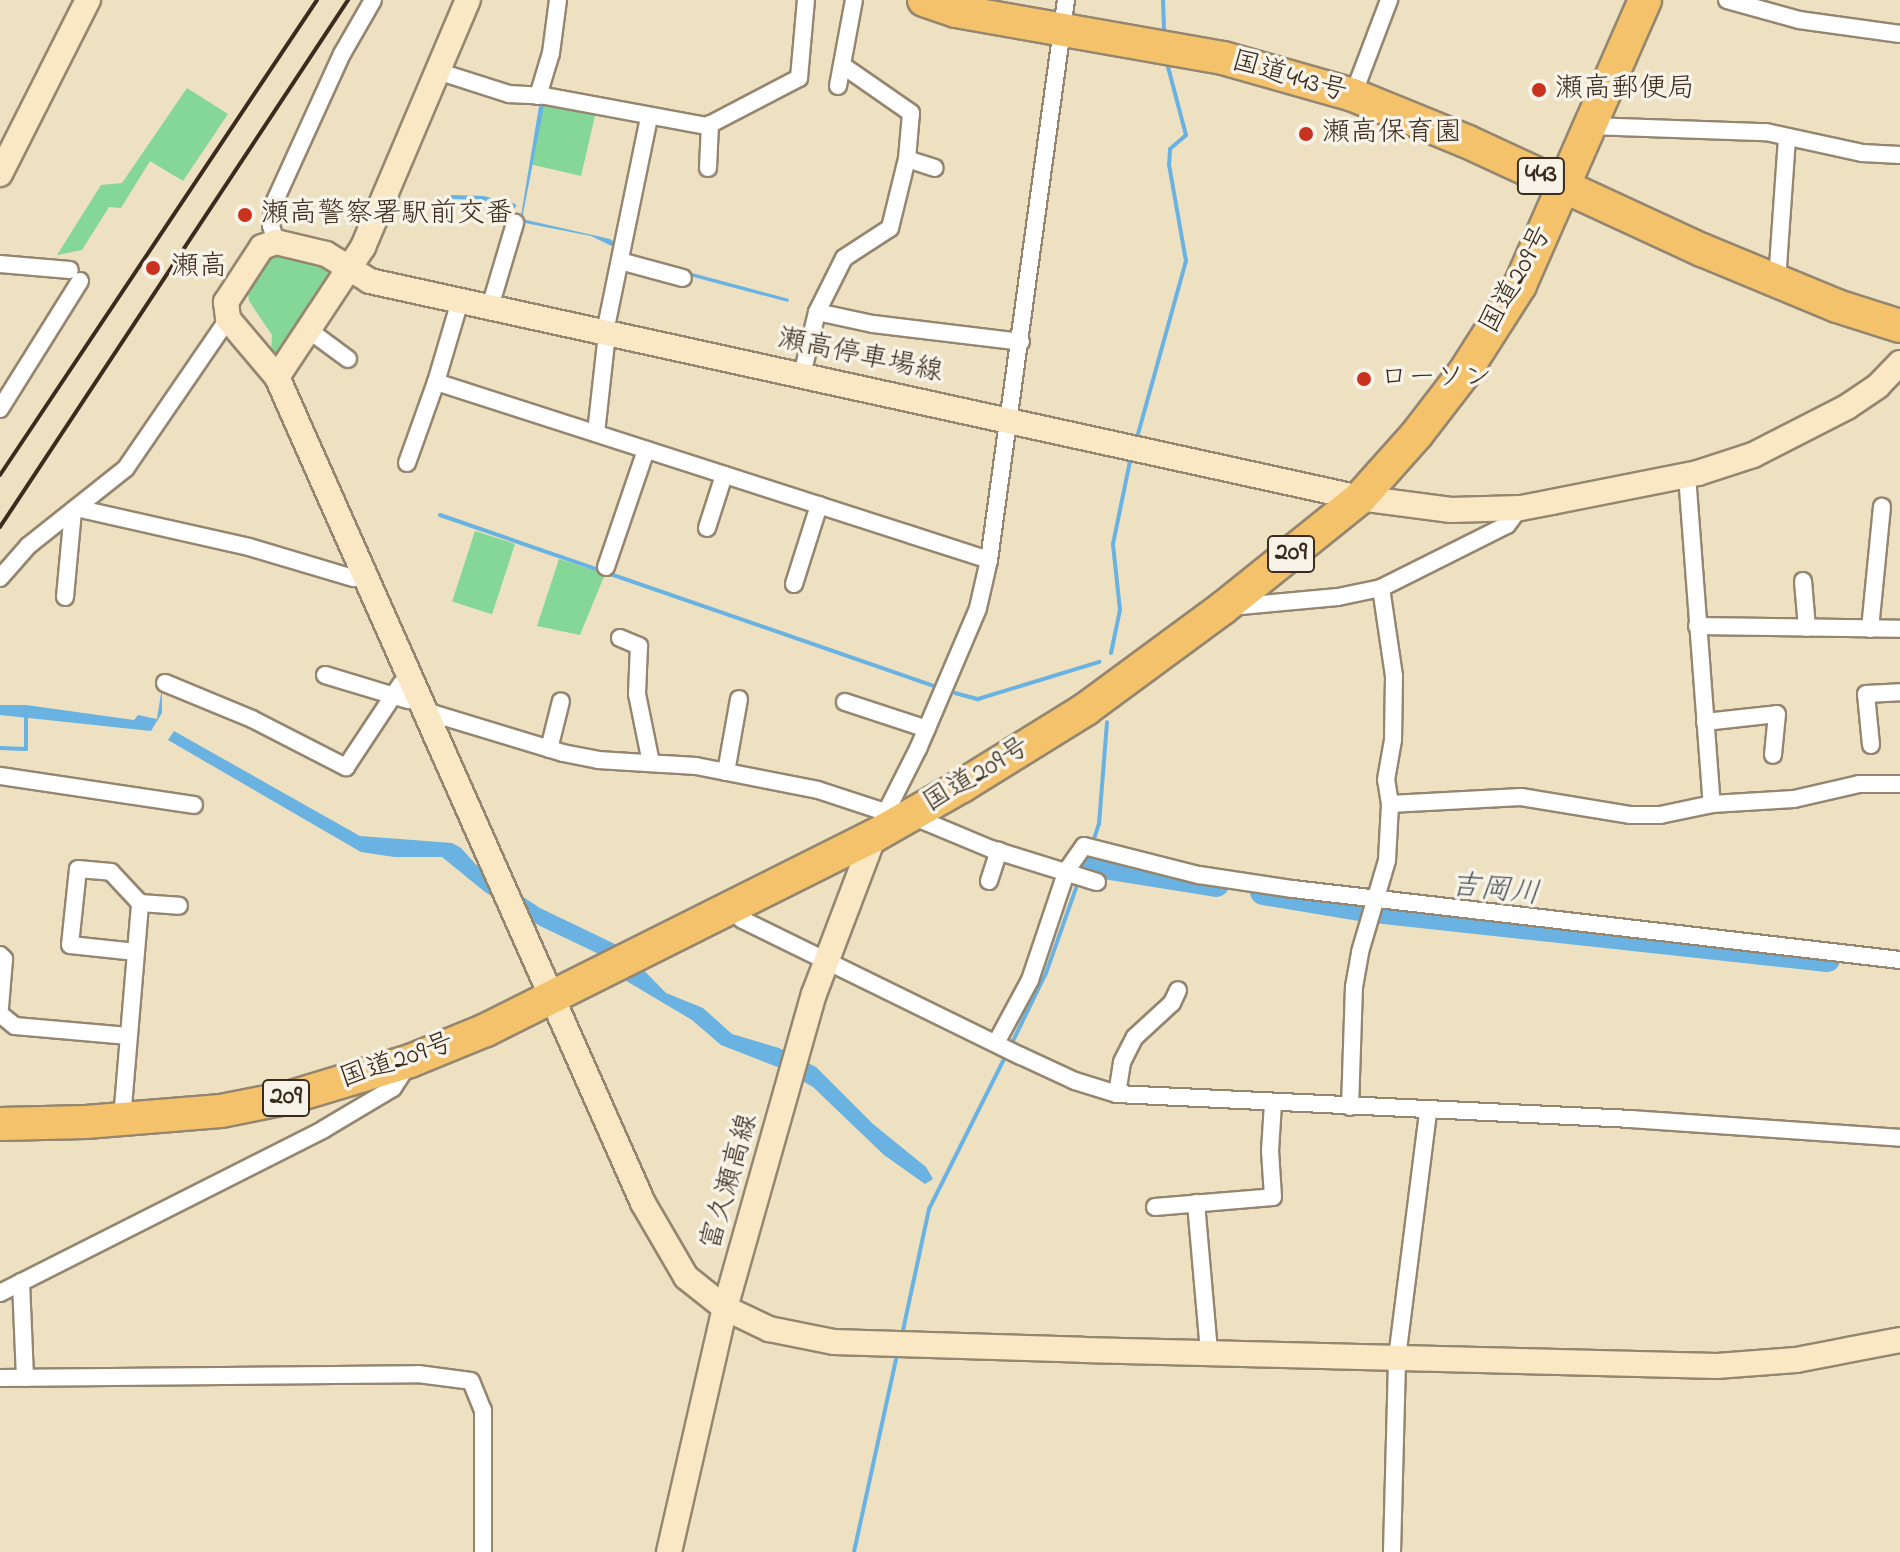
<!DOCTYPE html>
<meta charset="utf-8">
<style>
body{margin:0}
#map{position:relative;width:1900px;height:1552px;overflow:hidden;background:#ede1c1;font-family:"Indie Flower","Klee One",sans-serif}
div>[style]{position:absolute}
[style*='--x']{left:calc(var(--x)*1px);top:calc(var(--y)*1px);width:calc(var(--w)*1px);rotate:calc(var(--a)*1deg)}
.green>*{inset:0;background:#85d797;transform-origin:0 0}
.water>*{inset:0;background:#6ab2e1}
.stream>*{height:4px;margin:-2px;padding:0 2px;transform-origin:2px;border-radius:2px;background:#6ab2e1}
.river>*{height:26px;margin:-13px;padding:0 13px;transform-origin:13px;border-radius:13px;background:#6ab2e1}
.roads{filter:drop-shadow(2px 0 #948670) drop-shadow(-2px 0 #948670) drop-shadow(0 2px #948670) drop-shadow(0 -2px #948670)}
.street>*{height:16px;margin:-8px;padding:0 8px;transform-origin:8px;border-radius:8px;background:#fff}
.secondary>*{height:24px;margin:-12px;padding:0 12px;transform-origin:12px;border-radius:12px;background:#fae7c3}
.highway>*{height:32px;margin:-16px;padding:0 16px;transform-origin:16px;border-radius:16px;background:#f3c26a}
.rail>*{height:4px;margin:-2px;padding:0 2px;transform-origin:2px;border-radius:2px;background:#3b2a1e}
.dots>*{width:22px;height:22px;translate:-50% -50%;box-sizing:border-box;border:4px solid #f7f3e8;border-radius:50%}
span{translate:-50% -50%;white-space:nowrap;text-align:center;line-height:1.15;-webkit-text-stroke:7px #f7f3e8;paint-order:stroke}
.shield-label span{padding:2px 6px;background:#f7f3e8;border:2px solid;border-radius:6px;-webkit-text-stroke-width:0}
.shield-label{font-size:26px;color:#3b2a1e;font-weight:700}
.street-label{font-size:28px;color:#3b2a1e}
.poi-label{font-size:28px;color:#3b2a1e}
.left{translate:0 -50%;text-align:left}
.water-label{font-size:30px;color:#495358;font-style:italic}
</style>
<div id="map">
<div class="green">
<div style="clip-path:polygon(187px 88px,228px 114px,183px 181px,150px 161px,121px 208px,109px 207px,82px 250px,57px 255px,101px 185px,122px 183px)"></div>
<div style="left:545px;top:101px;width:52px;height:65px;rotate:13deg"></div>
<div style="clip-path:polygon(279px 253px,327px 266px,331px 272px,329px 280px,276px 353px,271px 351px,272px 335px,249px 301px,248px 293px,270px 257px)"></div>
<div style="left:475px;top:531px;width:42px;height:74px;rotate:18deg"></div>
<div style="clip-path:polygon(559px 559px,605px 574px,580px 635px,537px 626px)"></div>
</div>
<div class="water">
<div style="clip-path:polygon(540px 100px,545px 101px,522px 219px,610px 239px,636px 258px,789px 299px,788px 302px,633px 261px,626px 253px,591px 236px,520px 222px)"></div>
<div style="clip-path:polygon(162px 687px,162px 713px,151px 731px,0 715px,0 705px,26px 705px,134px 720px,138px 715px,157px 719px)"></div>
<div style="clip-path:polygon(174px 731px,360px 836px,452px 843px,461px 848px,479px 868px,540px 908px,621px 947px,666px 993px,703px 1008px,732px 1034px,779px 1048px,816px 1067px,873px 1124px,926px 1167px,933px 1179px,925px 1184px,884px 1155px,813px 1087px,780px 1068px,721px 1045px,692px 1020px,623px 979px,599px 954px,540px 926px,485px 892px,442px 857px,394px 857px,361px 852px,168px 740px)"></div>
</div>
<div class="stream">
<div style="--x:1163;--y:0;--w:34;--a:88"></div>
<div style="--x:452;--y:197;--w:31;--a:2"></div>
<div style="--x:483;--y:198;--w:32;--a:14"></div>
<div style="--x:1138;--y:434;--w:180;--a:-74.5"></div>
<div style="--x:1186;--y:261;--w:97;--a:-100"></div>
<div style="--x:1169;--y:165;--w:16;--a:-86"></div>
<div style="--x:1170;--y:149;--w:21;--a:-41"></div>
<div style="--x:1186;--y:135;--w:74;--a:-104.8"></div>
<div style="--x:440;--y:515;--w:523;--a:19.09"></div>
<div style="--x:1111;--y:653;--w:44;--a:-78.2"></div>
<div style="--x:1120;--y:610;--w:66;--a:-96.1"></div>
<div style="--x:1113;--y:544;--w:90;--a:-78.4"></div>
<div style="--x:955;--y:693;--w:24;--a:15"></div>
<div style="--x:978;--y:699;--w:127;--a:-17"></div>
<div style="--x:0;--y:748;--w:26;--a:2"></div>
<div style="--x:26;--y:749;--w:33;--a:-90"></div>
<div style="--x:1092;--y:845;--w:22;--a:-72"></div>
<div style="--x:1099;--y:824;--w:102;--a:-85.5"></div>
<div style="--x:1082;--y:871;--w:19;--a:-69"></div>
<div style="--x:1011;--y:1045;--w:80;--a:-64.1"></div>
<div style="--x:1046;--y:973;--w:99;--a:-70.5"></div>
<div style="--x:902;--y:1335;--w:129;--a:-77.9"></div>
<div style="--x:929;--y:1209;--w:174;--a:-63.4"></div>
<div style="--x:854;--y:1552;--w:206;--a:-77.7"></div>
</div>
<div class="river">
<div style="--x:1085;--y:863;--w:133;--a:9.1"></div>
<div style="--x:1263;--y:892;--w:104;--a:9.4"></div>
<div style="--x:1366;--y:909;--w:464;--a:6.2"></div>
</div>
<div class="roads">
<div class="street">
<div style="--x:1727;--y:0;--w:75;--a:15.5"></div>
<div style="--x:1799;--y:20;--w:102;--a:7.9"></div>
<div style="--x:842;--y:65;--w:84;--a:34.8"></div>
<div style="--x:911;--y:113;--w:46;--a:95"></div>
<div style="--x:907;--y:159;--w:29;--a:18"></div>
<div style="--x:437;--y:71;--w:76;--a:17.7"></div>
<div style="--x:509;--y:94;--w:36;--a:3"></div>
<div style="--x:545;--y:96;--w:165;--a:10.5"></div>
<div style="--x:707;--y:126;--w:104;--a:-27.6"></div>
<div style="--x:799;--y:78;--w:78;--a:-84.9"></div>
<div style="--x:838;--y:86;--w:87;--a:-79.5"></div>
<div style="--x:1353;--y:95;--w:102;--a:-69.2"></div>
<div style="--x:538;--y:96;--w:45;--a:-73.2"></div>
<div style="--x:551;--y:53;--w:53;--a:-82.5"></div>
<div style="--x:1590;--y:126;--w:176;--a:2"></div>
<div style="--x:1766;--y:132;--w:98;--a:12.3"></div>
<div style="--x:1862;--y:153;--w:38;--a:3"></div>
<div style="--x:708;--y:168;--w:44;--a:-87.4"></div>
<div style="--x:276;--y:242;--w:17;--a:-107"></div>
<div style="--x:271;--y:226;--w:23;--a:-83"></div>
<div style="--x:274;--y:203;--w:164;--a:-65.5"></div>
<div style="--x:342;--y:54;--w:62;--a:-60.1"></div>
<div style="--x:620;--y:261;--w:65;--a:15.1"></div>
<div style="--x:0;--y:264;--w:70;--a:4.9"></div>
<div style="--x:1777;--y:281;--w:144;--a:-86"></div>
<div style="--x:490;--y:307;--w:88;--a:-73.4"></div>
<div style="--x:817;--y:312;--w:57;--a:12.1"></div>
<div style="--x:873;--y:324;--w:149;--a:6.9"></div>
<div style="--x:310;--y:331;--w:47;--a:36.4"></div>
<div style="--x:605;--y:332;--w:218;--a:-78.4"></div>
<div style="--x:802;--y:375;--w:65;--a:-76.6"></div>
<div style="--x:817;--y:312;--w:60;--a:-63.4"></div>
<div style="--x:844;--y:258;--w:55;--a:-33.1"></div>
<div style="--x:890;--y:228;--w:71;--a:-76.2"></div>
<div style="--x:436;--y:382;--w:581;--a:17.84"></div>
<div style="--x:0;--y:409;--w:151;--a:-58"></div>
<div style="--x:596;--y:433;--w:101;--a:-83.7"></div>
<div style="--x:407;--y:463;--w:86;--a:-70.3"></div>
<div style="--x:436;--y:382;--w:84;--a:-73.5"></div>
<div style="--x:1687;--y:475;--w:330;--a:85.7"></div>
<div style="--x:76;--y:508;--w:177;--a:12.7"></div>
<div style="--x:249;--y:547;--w:109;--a:16.6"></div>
<div style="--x:707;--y:528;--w:56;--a:-72.2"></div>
<div style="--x:606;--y:567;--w:124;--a:-71.1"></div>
<div style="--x:0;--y:578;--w:43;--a:-48.8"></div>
<div style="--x:28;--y:546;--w:125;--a:-38.5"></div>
<div style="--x:126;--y:468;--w:181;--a:-55.6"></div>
<div style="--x:1803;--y:581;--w:47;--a:85.1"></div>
<div style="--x:794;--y:584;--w:83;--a:-72.4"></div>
<div style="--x:65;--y:597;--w:87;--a:-84.7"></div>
<div style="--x:1230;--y:607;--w:108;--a:-5.3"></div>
<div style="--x:1338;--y:597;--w:44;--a:-11.8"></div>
<div style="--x:1381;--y:588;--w:141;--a:-26.6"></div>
<div style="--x:1507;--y:525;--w:21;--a:-53"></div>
<div style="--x:1697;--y:626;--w:203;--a:0.8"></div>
<div style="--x:1870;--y:629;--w:123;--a:-84.4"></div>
<div style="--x:620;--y:638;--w:21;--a:23"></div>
<div style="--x:639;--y:646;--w:48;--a:92.4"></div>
<div style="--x:637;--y:694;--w:70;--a:78.5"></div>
<div style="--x:325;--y:675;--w:87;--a:16.8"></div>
<div style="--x:165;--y:683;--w:94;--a:22.5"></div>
<div style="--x:252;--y:719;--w:106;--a:27.1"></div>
<div style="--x:346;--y:767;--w:100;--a:-56.5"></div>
<div style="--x:845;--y:702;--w:86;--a:18.2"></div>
<div style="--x:425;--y:711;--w:144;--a:16.9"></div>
<div style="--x:563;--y:753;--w:36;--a:11"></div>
<div style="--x:598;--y:760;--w:98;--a:3.5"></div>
<div style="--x:696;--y:766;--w:124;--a:11.1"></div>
<div style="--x:818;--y:790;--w:71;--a:18.2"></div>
<div style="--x:1705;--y:722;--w:72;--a:-6.3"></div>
<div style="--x:1777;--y:714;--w:41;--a:95.6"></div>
<div style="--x:1871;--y:745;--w:51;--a:-95.6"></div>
<div style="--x:1866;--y:694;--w:34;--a:-3"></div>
<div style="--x:549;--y:749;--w:49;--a:-76"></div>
<div style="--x:726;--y:772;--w:74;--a:-79.9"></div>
<div style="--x:0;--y:776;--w:196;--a:8.5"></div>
<div style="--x:1390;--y:804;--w:131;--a:-3.1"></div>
<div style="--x:1521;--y:797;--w:110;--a:9.4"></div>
<div style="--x:1630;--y:815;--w:30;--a:0"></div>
<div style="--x:1660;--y:815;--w:53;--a:-11.9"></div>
<div style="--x:1712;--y:804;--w:82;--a:-3.5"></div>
<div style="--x:1794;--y:799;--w:67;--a:-13"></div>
<div style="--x:1859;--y:784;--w:41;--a:0"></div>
<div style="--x:912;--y:816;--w:86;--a:22.7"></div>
<div style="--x:991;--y:849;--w:111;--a:17.3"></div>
<div style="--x:877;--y:830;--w:91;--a:-63.2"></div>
<div style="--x:918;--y:749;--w:153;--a:-66.9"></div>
<div style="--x:978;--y:608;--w:49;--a:-77.1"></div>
<div style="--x:989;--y:560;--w:565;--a:-82.17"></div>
<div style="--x:989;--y:881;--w:32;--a:-72"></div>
<div style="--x:728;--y:908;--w:19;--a:39"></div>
<div style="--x:743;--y:920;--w:309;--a:26.1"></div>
<div style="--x:1021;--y:1056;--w:60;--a:24.8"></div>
<div style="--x:1075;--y:1081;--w:44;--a:17.2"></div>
<div style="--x:1117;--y:1094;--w:515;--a:2.78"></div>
<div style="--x:1631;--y:1119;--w:270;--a:4"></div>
<div style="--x:136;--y:952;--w:66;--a:-173.9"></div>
<div style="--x:70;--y:945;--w:76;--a:-84"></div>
<div style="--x:78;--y:869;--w:33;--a:5"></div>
<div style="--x:111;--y:872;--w:42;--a:46.9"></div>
<div style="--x:0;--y:955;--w:6;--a:45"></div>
<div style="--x:4;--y:959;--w:49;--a:94.7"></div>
<div style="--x:0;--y:1014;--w:19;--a:39"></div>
<div style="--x:15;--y:1026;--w:114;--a:5"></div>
<div style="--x:996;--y:1043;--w:72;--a:-61.6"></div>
<div style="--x:1030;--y:980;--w:116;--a:-71.4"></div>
<div style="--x:1067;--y:870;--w:29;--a:-55"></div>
<div style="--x:1084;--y:846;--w:119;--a:14.2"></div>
<div style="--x:1199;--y:875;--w:95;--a:8.5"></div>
<div style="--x:1293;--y:889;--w:611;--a:6.67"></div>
<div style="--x:1117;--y:1094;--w:32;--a:-81"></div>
<div style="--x:1122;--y:1062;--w:28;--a:-63"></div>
<div style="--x:1135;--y:1037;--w:50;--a:-42.6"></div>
<div style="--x:1172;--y:1003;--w:14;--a:-65"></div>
<div style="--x:1350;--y:1107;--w:120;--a:-88.1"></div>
<div style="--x:1354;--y:987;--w:36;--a:-80"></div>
<div style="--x:1360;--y:952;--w:96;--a:-73.6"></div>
<div style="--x:1387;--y:860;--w:56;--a:-86.9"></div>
<div style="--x:1390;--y:804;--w:24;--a:-99"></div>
<div style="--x:1386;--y:780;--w:41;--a:-80.1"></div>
<div style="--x:1393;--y:740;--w:64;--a:-89.1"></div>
<div style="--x:1394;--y:676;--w:89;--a:-98.4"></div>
<div style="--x:122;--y:1119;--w:217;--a:-85.2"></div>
<div style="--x:140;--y:903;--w:39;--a:4"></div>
<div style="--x:1196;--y:1203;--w:151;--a:85"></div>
<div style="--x:1155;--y:1207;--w:118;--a:-4.8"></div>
<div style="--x:1273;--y:1197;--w:46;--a:-93.7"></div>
<div style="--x:1270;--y:1151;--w:48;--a:-86.4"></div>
<div style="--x:21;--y:1282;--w:96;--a:87.6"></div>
<div style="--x:0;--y:1293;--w:363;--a:-26.8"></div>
<div style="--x:324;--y:1129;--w:80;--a:-30.7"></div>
<div style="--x:393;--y:1088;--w:27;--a:-57"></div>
<div style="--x:0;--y:1378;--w:418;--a:-0.5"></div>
<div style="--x:418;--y:1374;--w:53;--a:7.5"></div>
<div style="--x:471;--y:1381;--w:31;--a:68"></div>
<div style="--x:483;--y:1410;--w:142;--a:90"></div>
<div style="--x:1392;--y:1552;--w:194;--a:-88.5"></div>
<div style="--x:1397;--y:1358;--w:249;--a:-82.8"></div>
</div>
<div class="secondary">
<div style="--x:0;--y:174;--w:195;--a:-63.2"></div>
<div style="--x:1900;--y:363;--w:32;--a:134"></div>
<div style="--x:1878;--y:386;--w:37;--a:146"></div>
<div style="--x:1847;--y:407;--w:106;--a:152.9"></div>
<div style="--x:1753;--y:455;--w:58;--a:161.9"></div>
<div style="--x:1698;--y:473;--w:149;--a:168.8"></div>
<div style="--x:1552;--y:502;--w:33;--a:169"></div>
<div style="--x:1520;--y:508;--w:69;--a:178.3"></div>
<div style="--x:1451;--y:510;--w:92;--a:-172.5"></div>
<div style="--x:1360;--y:498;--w:1014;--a:-167.64"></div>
<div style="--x:370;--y:281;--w:52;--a:-148.5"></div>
<div style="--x:326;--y:254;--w:51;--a:-166.5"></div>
<div style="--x:276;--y:242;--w:15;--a:160"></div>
<div style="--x:262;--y:247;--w:66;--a:123.2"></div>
<div style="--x:226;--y:302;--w:17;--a:83"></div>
<div style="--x:228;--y:319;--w:76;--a:49.8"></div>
<div style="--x:277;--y:377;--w:903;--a:66.1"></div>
<div style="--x:643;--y:1203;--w:86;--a:59.8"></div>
<div style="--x:686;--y:1277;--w:50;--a:38.5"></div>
<div style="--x:725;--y:1308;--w:49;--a:25.5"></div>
<div style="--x:769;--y:1329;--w:66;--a:11.3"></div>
<div style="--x:834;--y:1342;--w:249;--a:1.8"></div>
<div style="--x:1083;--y:1350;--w:634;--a:1.45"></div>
<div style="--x:1717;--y:1366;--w:79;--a:-4.3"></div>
<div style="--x:1796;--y:1360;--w:106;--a:-10.9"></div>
<div style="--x:277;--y:377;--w:156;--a:-56.5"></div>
<div style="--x:363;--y:247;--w:268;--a:-67"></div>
<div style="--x:669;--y:1552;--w:250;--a:-77.1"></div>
<div style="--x:725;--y:1308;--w:326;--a:-74.2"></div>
<div style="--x:814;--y:994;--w:169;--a:-69.2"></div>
</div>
<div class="highway">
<div style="--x:924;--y:0;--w:34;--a:19"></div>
<div style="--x:956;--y:11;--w:271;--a:10"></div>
<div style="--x:1223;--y:58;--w:135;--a:15.9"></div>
<div style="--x:1353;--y:95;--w:124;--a:22.2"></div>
<div style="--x:1468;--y:142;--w:258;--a:24.8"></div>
<div style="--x:1702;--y:250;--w:146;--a:22.5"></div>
<div style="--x:1837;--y:306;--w:66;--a:17.6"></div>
<div style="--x:0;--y:1124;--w:86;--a:-1.3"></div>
<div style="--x:86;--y:1122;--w:135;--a:-4.7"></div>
<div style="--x:221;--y:1111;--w:71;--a:-11.3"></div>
<div style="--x:291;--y:1097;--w:124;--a:-16.8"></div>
<div style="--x:410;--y:1061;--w:82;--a:-22.2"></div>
<div style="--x:486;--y:1030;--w:434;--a:-26.6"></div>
<div style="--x:874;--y:836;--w:101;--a:-29.6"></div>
<div style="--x:962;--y:786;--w:146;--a:-31.8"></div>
<div style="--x:1086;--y:709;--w:170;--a:-36.4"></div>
<div style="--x:1223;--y:608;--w:176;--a:-38.8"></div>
<div style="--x:1360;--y:498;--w:86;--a:-48.3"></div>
<div style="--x:1417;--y:434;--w:77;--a:-52.4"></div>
<div style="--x:1464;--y:373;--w:104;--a:-57.5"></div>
<div style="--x:1520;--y:285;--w:311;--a:-66.3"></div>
</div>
</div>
<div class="rail">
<div style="--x:0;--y:475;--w:571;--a:-56.28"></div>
<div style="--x:0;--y:527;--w:632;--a:-56.56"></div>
</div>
<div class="dots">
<div style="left:1539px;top:90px;background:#c8321e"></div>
<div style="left:1306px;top:134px;background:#c8321e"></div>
<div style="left:245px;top:215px;background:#c8321e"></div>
<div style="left:153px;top:268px;background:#c8321e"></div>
<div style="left:1364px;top:379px;background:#c8321e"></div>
</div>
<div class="shield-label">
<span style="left:1541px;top:176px">443</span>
<span style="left:1291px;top:554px">209</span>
<span style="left:286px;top:1098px">209</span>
</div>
<div class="street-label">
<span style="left:1289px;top:78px;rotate:16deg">国道443号</span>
<span style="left:1517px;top:280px;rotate:-61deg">国道209号</span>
<span style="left:860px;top:357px;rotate:12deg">瀬高停車場線</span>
<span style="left:977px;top:776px;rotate:-31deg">国道209号</span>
<span style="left:397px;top:1062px;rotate:-19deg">国道209号</span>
<span style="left:731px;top:1182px;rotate:-74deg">富久瀬高線</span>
</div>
<div class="poi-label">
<span class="left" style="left:1555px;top:90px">瀬高郵便局</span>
<span class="left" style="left:1322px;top:134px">瀬高保育園</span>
<span class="left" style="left:261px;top:215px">瀬高警察署駅前交番</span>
<span class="left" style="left:171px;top:268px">瀬高</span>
<span class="left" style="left:1380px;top:379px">ローソン</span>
</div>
<div class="water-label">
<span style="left:1495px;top:891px;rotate:6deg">吉岡川</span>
</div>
</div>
